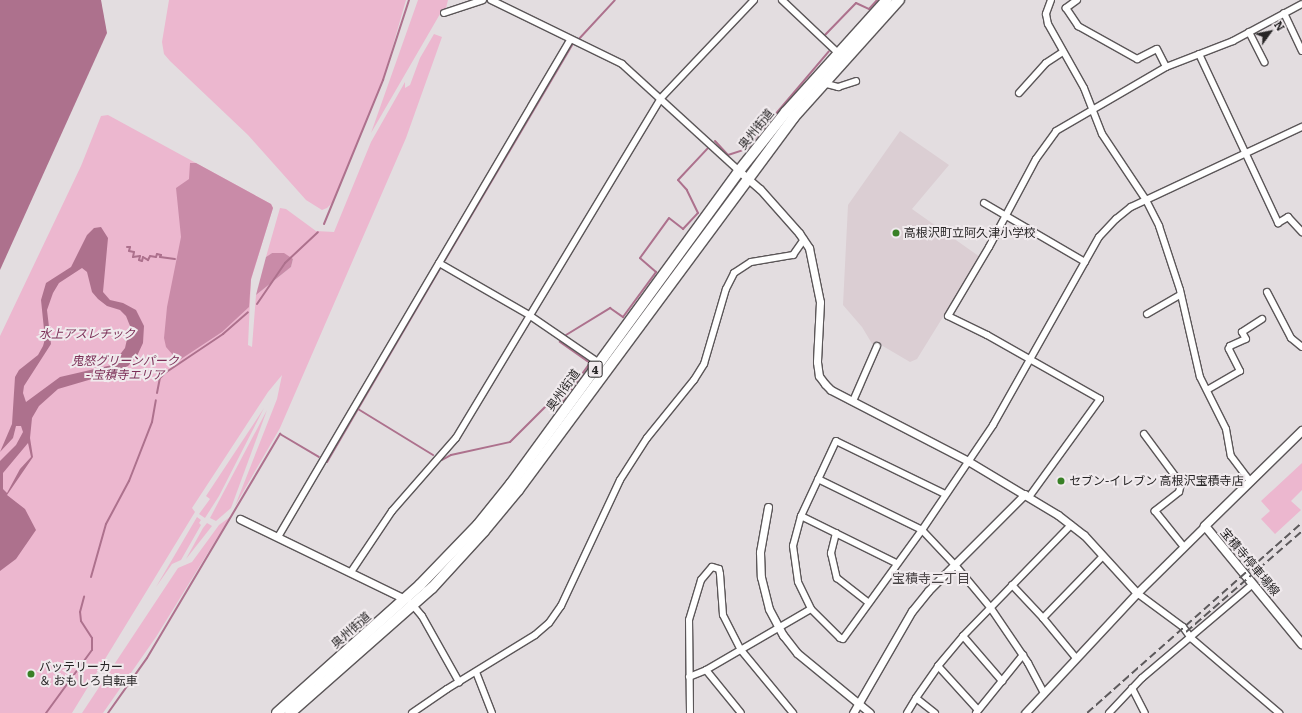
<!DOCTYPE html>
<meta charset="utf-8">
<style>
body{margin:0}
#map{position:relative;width:1302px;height:713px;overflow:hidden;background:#e3dde0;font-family:Literata,"Noto Sans JP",serif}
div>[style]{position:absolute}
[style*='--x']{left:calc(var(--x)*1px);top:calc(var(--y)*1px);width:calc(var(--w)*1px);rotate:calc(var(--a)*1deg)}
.built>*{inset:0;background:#dbced3}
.green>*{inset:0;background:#ecb7cf}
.forest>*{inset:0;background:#c98ba8}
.water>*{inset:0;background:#ad718d}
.stream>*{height:2px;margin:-1px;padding:0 1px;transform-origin:1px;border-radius:1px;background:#ad718d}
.roads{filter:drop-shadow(1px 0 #5b5658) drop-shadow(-1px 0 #5b5658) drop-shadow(0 1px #5b5658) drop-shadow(0 -1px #5b5658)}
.minor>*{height:6px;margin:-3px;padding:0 3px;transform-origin:3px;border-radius:3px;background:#fff}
.tertiary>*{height:7px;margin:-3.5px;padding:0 3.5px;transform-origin:3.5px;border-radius:3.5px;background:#fff}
.secondary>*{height:8px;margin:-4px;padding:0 4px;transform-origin:4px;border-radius:4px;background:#fff}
.trunk>*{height:10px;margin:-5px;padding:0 5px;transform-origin:5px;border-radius:5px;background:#fff}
.rail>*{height:2px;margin-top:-1px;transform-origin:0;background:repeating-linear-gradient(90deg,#5c595b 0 8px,transparent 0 12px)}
.dots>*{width:11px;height:11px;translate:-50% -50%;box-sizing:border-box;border:2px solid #f0eaed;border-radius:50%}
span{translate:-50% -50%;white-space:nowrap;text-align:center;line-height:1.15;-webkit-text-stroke:4px #f0eaed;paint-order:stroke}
.shield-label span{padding:1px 3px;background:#f0eaed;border:1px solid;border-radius:3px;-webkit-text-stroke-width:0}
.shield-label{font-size:11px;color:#272526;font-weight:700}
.street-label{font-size:12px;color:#272526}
.poi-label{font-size:12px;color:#272526}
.left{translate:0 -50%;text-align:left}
.park-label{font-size:12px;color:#7c3058;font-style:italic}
.neighbourhood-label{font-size:13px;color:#474244}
.north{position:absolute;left:1250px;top:12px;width:40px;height:40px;-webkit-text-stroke:3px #f0eaed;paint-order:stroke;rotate:57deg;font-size:11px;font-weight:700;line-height:16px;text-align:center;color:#272526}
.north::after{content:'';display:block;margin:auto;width:14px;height:18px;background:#272526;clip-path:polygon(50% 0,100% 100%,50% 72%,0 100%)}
</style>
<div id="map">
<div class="built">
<div style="clip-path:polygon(900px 131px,949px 165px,912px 209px,980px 257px,917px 359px,910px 362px,876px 342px,874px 347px,862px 327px,843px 305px,848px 205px)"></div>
</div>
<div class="green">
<div style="clip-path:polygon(169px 0,406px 0,383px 80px,332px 203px,327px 208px,322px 210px,306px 200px,248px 135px,170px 61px,164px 54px,162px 42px)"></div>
<div style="clip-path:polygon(418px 0,448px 0,446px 8px,440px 14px,371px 133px)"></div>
<div style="clip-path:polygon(434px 34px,442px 37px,406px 138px,280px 428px,235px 506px,277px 399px,282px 375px,268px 392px,192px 508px,195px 512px,72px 713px,0 713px,0 336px,81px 166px,101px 116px,108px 115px,271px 204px,273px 208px,251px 280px,248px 345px,252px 347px,256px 295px,291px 267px,293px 259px,272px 253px,266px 257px,280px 208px,286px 209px,316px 231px,334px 232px,371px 142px,405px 82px,405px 88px,410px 85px,420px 58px)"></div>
<div style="clip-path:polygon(264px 408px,219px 496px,205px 518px,199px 514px,210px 499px,206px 496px)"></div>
<div style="clip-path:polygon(267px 410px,231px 508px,216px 521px,210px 518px)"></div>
<div style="clip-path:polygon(1302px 463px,1302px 490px,1291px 501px,1301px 510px,1275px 534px,1261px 519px,1270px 511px,1261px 501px)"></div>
<div style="clip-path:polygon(197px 517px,201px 520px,199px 523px,201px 525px,181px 560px,172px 564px,156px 587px)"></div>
<div style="clip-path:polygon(230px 517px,156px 637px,103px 713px,82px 713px,178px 568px,192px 562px,219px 525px)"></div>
<div style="clip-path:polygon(207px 523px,212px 526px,186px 559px,203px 528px)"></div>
</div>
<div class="forest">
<div style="clip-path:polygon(190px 163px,196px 163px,271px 204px,273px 208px,251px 279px,249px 307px,222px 332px,178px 361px,166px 347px,164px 338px,167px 307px,181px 237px,176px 188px,189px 179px)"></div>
<div style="clip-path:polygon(272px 253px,284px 253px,293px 259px,291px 267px,256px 295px,266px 257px)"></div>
</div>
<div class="water">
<div style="clip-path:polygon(0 0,101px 0,107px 33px,0 270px)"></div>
<div style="clip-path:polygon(evenodd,101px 227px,108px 238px,103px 292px,110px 300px,123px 303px,136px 310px,144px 326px,143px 343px,137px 356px,128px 366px,109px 374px,58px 389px,39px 406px,32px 418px,30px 438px,33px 457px,7px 495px,25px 509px,36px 530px,16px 559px,0 571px,0 461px,16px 445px,23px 432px,21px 426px,16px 426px,13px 438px,0 452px,12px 424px,15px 377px,19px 370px,38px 355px,43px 346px,45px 339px,41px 300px,46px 283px,71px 267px,87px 235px,94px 228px,101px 227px,82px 268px,87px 272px,92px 292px,98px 299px,107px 306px,120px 310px,126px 316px,130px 326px,125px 348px,112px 365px,60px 377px,26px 402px,23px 393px,24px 386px,51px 344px,47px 310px,53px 293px,59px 283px,82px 268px,101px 227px,28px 443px,31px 457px,20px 469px,7px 493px,3px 489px,3px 473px,28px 443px)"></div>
</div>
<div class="stream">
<div style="--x:824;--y:36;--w:46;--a:-45.9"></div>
<div style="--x:856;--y:3;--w:14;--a:25"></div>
<div style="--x:869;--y:9;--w:12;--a:-48"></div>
<div style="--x:578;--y:40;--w:54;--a:-47.2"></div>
<div style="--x:715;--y:141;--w:19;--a:47"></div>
<div style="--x:728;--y:155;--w:19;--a:-18"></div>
<div style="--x:746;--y:149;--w:128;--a:-49.7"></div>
<div style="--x:324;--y:224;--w:156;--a:-67.7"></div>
<div style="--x:383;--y:80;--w:84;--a:-72"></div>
<div style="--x:127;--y:247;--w:3;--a:0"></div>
<div style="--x:130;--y:247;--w:4;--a:104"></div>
<div style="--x:129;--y:251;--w:5;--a:11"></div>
<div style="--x:134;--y:252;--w:5;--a:101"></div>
<div style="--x:133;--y:257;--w:7;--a:-8"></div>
<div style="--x:140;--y:256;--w:4;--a:104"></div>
<div style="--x:139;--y:260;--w:3;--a:18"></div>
<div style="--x:142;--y:261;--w:4;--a:-76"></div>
<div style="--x:143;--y:257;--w:6;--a:31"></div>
<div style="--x:148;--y:260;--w:4;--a:-63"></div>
<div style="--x:150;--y:256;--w:6;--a:9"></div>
<div style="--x:156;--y:257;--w:3;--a:-72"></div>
<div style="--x:157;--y:254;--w:4;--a:14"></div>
<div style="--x:161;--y:255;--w:2;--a:117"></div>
<div style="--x:160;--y:257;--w:15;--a:8"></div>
<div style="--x:445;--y:260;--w:250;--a:-59.4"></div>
<div style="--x:257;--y:304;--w:50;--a:-55.7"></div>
<div style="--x:285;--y:263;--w:45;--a:-43.2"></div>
<div style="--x:566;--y:335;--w:52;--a:-31.5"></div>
<div style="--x:610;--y:308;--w:16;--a:35"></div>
<div style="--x:623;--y:317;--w:56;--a:-53.7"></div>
<div style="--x:656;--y:272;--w:21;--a:-139"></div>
<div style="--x:640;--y:258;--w:49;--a:-54.1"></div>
<div style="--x:669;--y:218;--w:18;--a:38"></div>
<div style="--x:683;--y:229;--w:22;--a:-47"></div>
<div style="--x:698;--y:213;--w:25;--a:-116"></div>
<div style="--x:687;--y:190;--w:13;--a:-132"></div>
<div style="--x:678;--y:180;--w:44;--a:-46.8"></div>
<div style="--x:157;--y:393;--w:15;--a:-79"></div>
<div style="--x:160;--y:378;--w:7;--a:-45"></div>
<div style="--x:165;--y:373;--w:70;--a:-33.9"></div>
<div style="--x:223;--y:334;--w:33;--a:-41"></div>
<div style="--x:358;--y:409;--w:88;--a:31.5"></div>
<div style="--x:442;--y:460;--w:10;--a:-29"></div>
<div style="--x:451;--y:455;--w:60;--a:-12.4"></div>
<div style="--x:510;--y:442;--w:57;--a:-45"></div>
<div style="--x:550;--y:402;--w:10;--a:17"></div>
<div style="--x:560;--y:405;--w:52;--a:-54.5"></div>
<div style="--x:590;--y:363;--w:37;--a:-145"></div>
<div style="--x:327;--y:462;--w:224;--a:-59.7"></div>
<div style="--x:91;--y:577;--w:55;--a:-74.2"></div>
<div style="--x:106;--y:524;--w:49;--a:-61.9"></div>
<div style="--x:129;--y:481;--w:63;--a:-68.7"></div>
<div style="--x:152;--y:422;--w:22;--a:-80"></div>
<div style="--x:46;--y:713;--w:78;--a:-53.9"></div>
<div style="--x:92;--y:650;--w:12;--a:-90"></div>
<div style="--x:92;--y:638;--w:20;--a:-123"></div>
<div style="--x:81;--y:621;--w:9;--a:-96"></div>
<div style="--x:80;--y:612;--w:16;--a:-75"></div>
<div style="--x:108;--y:713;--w:67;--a:-54.7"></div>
<div style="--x:147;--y:658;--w:261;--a:-59.3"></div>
<div style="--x:280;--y:434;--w:45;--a:30.5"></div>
</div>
<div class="roads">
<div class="minor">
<div style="--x:491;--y:0;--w:146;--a:26"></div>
<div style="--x:622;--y:64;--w:159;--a:42.4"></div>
<div style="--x:782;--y:0;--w:77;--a:43.4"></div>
<div style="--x:1051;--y:0;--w:15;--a:110"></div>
<div style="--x:1046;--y:14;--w:10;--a:79"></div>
<div style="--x:1048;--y:24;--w:73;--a:60.6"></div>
<div style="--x:1084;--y:88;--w:49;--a:68.6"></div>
<div style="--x:1102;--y:134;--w:79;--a:56.3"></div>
<div style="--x:1146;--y:200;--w:29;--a:63"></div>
<div style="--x:1159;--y:226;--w:67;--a:71.8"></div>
<div style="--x:1180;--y:290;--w:89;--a:77.1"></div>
<div style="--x:1200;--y:377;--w:58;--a:63.4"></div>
<div style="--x:1226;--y:429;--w:27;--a:80"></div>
<div style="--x:1231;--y:456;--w:31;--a:53"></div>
<div style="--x:1077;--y:0;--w:14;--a:144"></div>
<div style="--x:1066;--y:8;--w:22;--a:56"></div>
<div style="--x:1078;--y:26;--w:68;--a:29.2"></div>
<div style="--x:1137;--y:59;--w:22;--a:-27"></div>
<div style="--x:1157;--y:49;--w:20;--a:63"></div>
<div style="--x:444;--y:13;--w:41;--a:-18.4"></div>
<div style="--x:1284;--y:13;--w:42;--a:64.7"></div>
<div style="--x:1249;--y:32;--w:34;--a:63"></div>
<div style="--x:1199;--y:54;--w:187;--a:64.9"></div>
<div style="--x:1278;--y:223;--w:12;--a:-31"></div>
<div style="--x:1288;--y:217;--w:21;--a:47"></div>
<div style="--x:823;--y:83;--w:16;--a:15"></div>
<div style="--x:838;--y:87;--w:19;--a:-18"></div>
<div style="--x:1019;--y:93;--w:40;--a:-48"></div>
<div style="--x:1046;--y:63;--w:20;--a:-33"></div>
<div style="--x:984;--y:203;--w:117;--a:30.3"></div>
<div style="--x:439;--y:263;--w:104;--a:30"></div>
<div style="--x:529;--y:315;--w:85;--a:34.4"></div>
<div style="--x:1267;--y:292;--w:52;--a:62.4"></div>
<div style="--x:1291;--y:338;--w:14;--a:39"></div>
<div style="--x:1147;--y:314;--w:39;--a:-30"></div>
<div style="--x:1207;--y:390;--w:38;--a:-30"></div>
<div style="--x:1240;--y:371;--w:25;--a:-117"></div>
<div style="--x:1229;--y:349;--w:3;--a:-72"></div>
<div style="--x:1230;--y:346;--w:17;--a:-24"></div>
<div style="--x:1246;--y:339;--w:8;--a:-120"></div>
<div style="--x:1242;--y:332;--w:24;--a:-33"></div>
<div style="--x:853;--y:401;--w:60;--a:-66.4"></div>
<div style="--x:1144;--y:434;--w:62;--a:53.5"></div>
<div style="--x:1181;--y:484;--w:8;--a:104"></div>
<div style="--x:1179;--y:492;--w:31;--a:142"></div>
<div style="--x:1155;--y:511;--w:46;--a:51.1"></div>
<div style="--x:818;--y:479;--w:116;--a:26.1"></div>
<div style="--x:922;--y:530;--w:48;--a:46.7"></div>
<div style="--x:955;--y:565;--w:55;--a:50.2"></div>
<div style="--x:990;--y:607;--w:68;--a:55.8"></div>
<div style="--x:1028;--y:663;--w:32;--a:62"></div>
<div style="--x:945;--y:494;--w:121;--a:-154.1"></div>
<div style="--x:836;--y:441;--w:83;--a:115"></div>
<div style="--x:801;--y:516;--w:31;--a:105"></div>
<div style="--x:793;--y:546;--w:36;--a:82"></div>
<div style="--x:798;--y:582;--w:30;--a:64"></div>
<div style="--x:811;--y:609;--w:41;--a:45"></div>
<div style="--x:840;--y:638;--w:3;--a:18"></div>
<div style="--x:843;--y:639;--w:135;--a:-54.1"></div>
<div style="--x:922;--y:530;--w:127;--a:-55.9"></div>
<div style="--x:993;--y:425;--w:216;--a:-60.6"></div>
<div style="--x:1099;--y:237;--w:25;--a:-47"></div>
<div style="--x:1116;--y:219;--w:19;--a:-39"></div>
<div style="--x:1131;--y:207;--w:189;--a:-25.1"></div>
<div style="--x:1029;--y:497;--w:121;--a:-54.1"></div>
<div style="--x:1100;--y:399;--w:130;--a:-150.5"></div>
<div style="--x:987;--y:335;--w:43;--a:-154"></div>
<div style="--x:948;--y:316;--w:80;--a:-59.3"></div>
<div style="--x:989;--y:247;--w:100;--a:-61.9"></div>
<div style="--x:1036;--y:159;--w:34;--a:-54"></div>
<div style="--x:1056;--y:131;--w:127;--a:-30.2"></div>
<div style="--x:1166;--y:67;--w:72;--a:-21.2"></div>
<div style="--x:1233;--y:41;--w:78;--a:-28.2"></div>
<div style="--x:801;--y:516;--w:106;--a:26.3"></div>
<div style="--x:836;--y:533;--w:21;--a:104"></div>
<div style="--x:831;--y:553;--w:26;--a:77"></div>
<div style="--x:837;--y:578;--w:39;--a:38"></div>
<div style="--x:278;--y:537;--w:576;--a:-59.56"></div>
<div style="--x:351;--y:572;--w:73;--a:-56.1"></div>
<div style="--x:392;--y:511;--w:97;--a:-48.8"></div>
<div style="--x:456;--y:438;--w:397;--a:-58.9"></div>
<div style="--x:661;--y:98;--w:135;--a:-46.5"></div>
<div style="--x:1012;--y:585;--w:45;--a:46.8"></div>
<div style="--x:1043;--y:618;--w:86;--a:-45.9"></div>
<div style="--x:1137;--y:593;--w:57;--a:36.5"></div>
<div style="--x:1183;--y:627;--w:14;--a:54"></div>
<div style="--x:1191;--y:638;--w:116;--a:40.4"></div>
<div style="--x:411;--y:603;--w:17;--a:50"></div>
<div style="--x:422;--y:616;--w:76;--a:60.7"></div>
<div style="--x:1043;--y:618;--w:52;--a:50.5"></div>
<div style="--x:963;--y:636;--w:60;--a:49.1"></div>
<div style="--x:938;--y:666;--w:59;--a:47.7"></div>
<div style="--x:706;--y:670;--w:55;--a:50.9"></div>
<div style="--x:476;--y:672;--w:44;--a:68.7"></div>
<div style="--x:689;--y:677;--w:18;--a:-22"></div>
<div style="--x:706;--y:670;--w:121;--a:-30.2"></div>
<div style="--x:1132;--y:688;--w:28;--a:63"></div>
<div style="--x:412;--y:713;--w:42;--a:-34.4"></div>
<div style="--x:447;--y:689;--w:103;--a:-31.5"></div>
<div style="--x:535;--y:635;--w:18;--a:-41"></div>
<div style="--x:549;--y:623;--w:21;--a:-55"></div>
<div style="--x:561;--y:606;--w:139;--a:-64.9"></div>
<div style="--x:620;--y:480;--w:50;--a:-57.3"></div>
<div style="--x:647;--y:438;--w:75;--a:-51"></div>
<div style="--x:694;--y:380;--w:19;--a:-58"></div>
<div style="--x:704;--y:364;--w:78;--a:-73.7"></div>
<div style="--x:726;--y:289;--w:18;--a:-63"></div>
<div style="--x:734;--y:273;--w:20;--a:-33"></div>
<div style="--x:751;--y:262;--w:43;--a:-9.5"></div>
<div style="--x:793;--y:255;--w:19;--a:-55"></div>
<div style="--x:690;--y:713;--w:93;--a:-90.6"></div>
<div style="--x:689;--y:620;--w:42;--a:-73.3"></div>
<div style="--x:701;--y:580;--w:17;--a:-50"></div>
<div style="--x:712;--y:567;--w:7;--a:16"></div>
<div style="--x:719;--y:569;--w:5;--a:79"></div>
<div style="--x:720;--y:574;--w:41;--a:85.8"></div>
<div style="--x:723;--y:615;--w:39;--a:63"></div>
<div style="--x:741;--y:650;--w:82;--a:50.5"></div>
<div style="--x:907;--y:713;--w:17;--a:-59"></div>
<div style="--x:935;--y:713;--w:24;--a:-142"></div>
<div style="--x:916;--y:698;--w:39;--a:-55"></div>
<div style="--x:938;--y:666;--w:39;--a:-50"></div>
<div style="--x:963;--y:636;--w:155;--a:-45.8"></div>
<div style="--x:976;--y:713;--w:75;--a:-51"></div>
<div style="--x:1109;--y:713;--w:48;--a:-46.7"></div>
<div style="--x:1142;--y:678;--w:145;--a:-40.3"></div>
</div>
<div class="tertiary">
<div style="--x:739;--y:171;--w:28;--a:41"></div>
<div style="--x:760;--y:189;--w:59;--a:48.4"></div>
<div style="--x:799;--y:233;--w:18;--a:56"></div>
<div style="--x:809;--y:248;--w:55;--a:78.5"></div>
<div style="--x:820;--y:302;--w:60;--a:92.9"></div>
<div style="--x:817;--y:362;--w:14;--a:82"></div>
<div style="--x:819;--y:376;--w:10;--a:53"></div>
<div style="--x:825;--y:384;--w:8;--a:45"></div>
<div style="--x:831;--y:390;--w:154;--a:27.4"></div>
<div style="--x:968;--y:461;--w:105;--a:31"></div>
<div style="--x:1058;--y:515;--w:33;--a:38"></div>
<div style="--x:1084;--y:535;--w:79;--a:47.6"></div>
<div style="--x:768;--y:507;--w:46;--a:100.1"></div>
<div style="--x:760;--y:552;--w:25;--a:88"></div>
<div style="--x:761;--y:577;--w:33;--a:76"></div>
<div style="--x:769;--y:609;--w:30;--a:62"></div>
<div style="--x:783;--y:635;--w:23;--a:52"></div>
<div style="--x:797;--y:653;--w:94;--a:39.4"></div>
<div style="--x:240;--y:519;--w:183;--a:25.9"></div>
<div style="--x:853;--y:713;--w:118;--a:-60"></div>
<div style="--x:912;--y:611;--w:26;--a:-51"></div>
<div style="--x:928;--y:591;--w:137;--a:-45"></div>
<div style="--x:1025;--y:713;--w:164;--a:-47"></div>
<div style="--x:1137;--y:593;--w:95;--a:-44.6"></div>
</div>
<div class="secondary">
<div style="--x:1302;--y:431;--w:136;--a:135.6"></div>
<div style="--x:1205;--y:526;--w:153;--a:50.6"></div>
</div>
<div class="trunk">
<div style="--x:277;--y:713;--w:192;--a:-41.8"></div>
<div style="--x:420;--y:585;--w:83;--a:-46"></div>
<div style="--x:478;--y:525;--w:53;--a:-51.2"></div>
<div style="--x:511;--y:484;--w:387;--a:-53.9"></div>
<div style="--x:739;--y:171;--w:75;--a:-51.5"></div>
<div style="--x:786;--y:112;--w:151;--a:-48"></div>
<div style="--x:290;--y:713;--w:189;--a:-41.4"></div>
<div style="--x:432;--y:588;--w:77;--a:-47.6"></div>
<div style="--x:484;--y:531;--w:53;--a:-50.3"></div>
<div style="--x:518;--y:490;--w:463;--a:-53.5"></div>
<div style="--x:793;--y:118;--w:159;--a:-48.1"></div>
</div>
</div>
<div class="rail">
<div style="--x:1186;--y:632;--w:154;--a:-41"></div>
<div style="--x:1087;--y:713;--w:287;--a:-41.5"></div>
</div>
<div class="dots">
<div style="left:896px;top:233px;background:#388026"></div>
<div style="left:1061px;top:481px;background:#388026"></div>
<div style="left:31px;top:674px;background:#388026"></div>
</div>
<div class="shield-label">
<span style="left:595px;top:369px">4</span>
</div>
<div class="street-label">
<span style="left:756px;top:129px;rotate:-51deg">奥州街道</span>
<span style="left:563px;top:390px;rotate:-54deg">奥州街道</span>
<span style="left:1250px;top:562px;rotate:50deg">宝積寺停車場線</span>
<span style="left:351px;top:630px;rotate:-41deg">奥州街道</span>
</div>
<div class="poi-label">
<span class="left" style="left:904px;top:233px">高根沢町立阿久津小学校</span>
<span class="left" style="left:1069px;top:481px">セブン-イレブン 高根沢宝積寺店</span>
<span class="left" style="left:39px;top:674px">バッテリーカー<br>＆ おもしろ自転車</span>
</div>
<div class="park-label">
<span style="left:87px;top:334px">水上アスレチック</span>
<span style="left:125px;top:368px">鬼怒グリーンパーク<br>- 宝積寺エリア</span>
</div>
<div class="neighbourhood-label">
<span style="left:931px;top:578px">宝積寺二丁目</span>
</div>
<div class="north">N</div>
</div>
